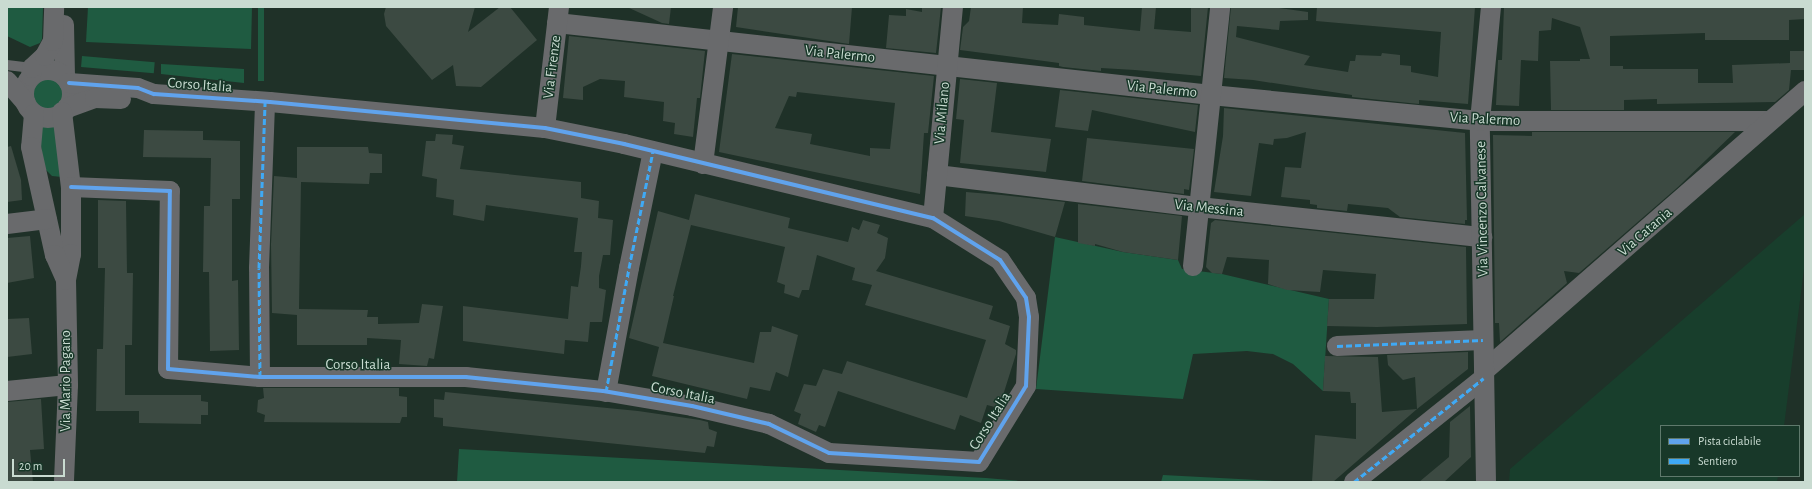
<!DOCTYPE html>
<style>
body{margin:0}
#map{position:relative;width:1812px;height:489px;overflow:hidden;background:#1f3128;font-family:"Alegreya Sans",sans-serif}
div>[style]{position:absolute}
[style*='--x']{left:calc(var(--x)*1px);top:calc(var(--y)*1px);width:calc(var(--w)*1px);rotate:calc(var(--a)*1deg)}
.built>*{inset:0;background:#183e2c}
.green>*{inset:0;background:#1f5b41;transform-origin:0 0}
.round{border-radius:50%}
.building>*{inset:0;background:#3c4a42}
.lane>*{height:10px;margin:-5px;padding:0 5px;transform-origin:5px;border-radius:5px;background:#696a6c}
.street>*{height:20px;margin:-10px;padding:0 10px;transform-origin:10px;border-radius:10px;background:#696a6c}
.street>.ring{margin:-10px;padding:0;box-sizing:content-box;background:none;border:20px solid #696a6c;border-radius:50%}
.quiet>*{height:3px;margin-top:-1.5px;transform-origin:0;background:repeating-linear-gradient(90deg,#3fa9f5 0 6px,transparent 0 9px)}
.cycleway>*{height:4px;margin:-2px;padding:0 2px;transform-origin:2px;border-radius:2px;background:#60a3ed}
span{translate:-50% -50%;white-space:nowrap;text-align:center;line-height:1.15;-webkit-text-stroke:3px #183829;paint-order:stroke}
.street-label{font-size:15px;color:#c9dbd1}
.frame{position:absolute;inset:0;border:8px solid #c9dbd1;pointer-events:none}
.legend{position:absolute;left:1660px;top:425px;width:140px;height:52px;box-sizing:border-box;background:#183829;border:1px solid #5f796c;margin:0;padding:5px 7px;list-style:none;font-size:12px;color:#c9dbd1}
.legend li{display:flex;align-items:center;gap:8px;height:20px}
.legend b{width:20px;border:1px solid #5f796c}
.scale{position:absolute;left:12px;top:459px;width:53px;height:18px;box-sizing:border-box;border:2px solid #c9dbd1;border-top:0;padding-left:5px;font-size:12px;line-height:14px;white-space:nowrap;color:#c9dbd1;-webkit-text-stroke:3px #183829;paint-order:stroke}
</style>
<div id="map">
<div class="built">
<div style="clip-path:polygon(1805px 214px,1805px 261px,1784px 426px,1661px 426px,1661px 476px,1778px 476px,1777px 482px,1509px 482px,1510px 469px)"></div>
</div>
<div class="green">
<div style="clip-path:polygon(7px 7px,43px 7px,42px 39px,40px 43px,30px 47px,7px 36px)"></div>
<div style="clip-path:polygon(88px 7px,252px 7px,251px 49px,86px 42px)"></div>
<div style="left:258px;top:7px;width:6px;height:74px"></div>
<div style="left:82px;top:56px;width:73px;height:11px;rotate:5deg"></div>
<div style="clip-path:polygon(161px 64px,244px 69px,244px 83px,161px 74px)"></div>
<div class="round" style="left:32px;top:78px;width:32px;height:32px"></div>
<div style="clip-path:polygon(38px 123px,56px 123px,62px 177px,52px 176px,44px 168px)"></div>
<div style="clip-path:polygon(1055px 237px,1123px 252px,1178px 260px,1182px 269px,1222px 274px,1329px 299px,1323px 391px,1293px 364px,1273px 354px,1247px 351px,1193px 354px,1183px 399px,1036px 389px)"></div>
<div style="clip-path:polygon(459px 449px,986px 478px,1031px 482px,457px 482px)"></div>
<div style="clip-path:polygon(1163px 475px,1295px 482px,1161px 482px)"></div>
</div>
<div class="building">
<div style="clip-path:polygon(386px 7px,475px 7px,468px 32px,500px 7px,510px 7px,537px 40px,481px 87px,456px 86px,453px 65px,432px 80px,386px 26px,384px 14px)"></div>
<div style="clip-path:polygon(627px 7px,671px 7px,669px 24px,662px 23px)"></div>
<div style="clip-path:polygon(738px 7px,852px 7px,849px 44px,736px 27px)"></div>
<div style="clip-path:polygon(922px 7px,941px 7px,936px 53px,886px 48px,889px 15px,906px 16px,906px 9px,922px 12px)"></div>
<div style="clip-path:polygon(971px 7px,1023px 7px,1022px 23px,1058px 25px,1059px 14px,1084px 17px,1084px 25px,1140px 31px,1142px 7px,1156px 7px,1154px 29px,1191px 32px,1191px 7px,1208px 7px,1201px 76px,1135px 70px,1101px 68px,1101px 71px,1063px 67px,1059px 66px,1059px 63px,960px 50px,963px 27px,969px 21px)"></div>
<div style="clip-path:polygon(1231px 7px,1272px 7px,1308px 12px,1308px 20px,1280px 21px,1279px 30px,1237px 26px,1236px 37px,1310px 56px,1304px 65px,1348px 72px,1350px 61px,1355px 61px,1356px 55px,1381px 56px,1382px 53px,1400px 55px,1400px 65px,1411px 66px,1411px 72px,1438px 77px,1441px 32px,1316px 21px,1317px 7px,1475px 7px,1468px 104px,1419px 100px,1419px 104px,1352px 97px,1352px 95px,1253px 80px,1224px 78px)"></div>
<div style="clip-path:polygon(1504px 7px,1805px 7px,1805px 19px,1789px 20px,1789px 40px,1705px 40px,1705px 33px,1610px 36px,1610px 66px,1623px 66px,1623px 69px,1698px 69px,1698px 83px,1733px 83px,1732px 65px,1790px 63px,1790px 51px,1805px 51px,1805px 70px,1791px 70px,1789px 90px,1775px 102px,1657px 104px,1657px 99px,1624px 100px,1624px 110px,1551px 110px,1550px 61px,1580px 61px,1580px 59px,1590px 59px,1580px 27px,1552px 18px,1551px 30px,1539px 31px,1538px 61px,1521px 60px,1519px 106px,1496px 105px,1498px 60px,1502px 60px)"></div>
<div style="clip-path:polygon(569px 36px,705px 51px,700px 98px,697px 98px,693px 137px,674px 134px,675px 123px,663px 121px,664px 102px,624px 97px,625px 81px,600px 79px,583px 87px,583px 100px,563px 98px)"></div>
<div style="clip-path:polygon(evenodd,732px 54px,934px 76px,928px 133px,924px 133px,920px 194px,719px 152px,732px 54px,797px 92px,895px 103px,890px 149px,870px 148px,870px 156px,810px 144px,812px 134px,775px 128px,789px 96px,796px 97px,797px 92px)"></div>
<div style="clip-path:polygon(960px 79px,997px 83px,991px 132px,1051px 139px,1046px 172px,960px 163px,964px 120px,956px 119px)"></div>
<div style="clip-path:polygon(1060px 90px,1198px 105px,1195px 132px,1092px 110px,1088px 131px,1055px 127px)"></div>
<div style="clip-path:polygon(1224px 108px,1465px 133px,1467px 220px,1465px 220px,1465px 224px,1400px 217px,1388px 208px,1348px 204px,1347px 211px,1317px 208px,1317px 205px,1310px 204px,1310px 200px,1281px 197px,1285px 167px,1301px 168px,1306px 132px,1287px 138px,1274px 139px,1273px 145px,1259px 143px,1251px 196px,1214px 192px,1223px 136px)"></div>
<div style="clip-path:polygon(144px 130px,203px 131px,203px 140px,240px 141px,240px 199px,232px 199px,232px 281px,238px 280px,239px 350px,210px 351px,209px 272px,203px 272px,204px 206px,210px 206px,211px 158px,143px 157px)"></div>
<div style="clip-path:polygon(1532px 132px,1735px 132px,1678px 187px,1579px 273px,1564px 271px,1567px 283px,1500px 342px,1499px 323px,1495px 323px,1493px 135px,1532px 136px)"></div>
<div style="clip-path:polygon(436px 134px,453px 135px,452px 144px,464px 146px,460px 169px,581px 182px,581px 198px,599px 201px,598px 218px,613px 220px,610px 255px,603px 255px,599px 276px,599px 288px,606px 290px,602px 322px,590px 322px,588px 342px,565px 340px,564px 354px,463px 341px,463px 306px,568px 319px,571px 286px,578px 287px,581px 266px,582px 252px,574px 252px,578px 218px,486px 205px,484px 221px,453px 215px,454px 200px,436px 197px,437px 179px,422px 176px,426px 141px,435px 141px)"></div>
<div style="clip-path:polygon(1087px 138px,1194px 149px,1189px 190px,1184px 189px,1184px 194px,1082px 181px)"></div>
<div style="clip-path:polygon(11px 146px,21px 180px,22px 200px,7px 202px,7px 147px)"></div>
<div style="clip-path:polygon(297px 147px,368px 147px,369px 153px,382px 154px,382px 173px,370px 173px,369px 184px,301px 182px,299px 309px,368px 310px,367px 317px,378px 317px,378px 324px,419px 323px,422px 304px,443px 306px,434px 359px,429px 358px,427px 366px,399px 364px,401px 340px,367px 338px,367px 345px,297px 345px,297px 315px,272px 313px,271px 244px,274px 176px,297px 178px)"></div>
<div style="clip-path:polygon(966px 192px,1002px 195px,1065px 202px,1055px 237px,999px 221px,965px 216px)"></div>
<div style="clip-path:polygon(695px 194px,790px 218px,788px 228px,848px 242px,852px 227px,859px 230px,863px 220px,880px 225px,877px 233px,888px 238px,885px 258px,876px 271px,993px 306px,989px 319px,1010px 326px,1005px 344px,1016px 350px,1016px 354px,999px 408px,987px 405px,981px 423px,960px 415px,955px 430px,838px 391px,825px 427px,819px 425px,816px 432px,798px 424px,801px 414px,794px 411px,804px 384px,816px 386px,823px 369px,842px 374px,847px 361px,967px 398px,986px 340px,865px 305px,872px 285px,852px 280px,855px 268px,817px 255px,809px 290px,802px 290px,799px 298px,784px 293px,785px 285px,777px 282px,785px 247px,691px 225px,673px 296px,674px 296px,663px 343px,754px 363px,760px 332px,771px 332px,772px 326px,798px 335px,788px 377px,776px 372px,770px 391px,750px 387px,747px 399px,652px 376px,659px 347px,629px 338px,658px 211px,689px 220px)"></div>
<div style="clip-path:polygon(98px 200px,126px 201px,127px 273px,133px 273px,132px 345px,125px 345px,125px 395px,201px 395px,201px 401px,208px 402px,208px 415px,201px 415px,201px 424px,139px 423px,139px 411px,96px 411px,97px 349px,103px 349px,105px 268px,98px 268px)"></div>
<div style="clip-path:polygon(1078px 204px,1182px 216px,1178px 260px,1123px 252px,1095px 244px,1095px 246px,1078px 243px)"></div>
<div style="clip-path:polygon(1215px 220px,1466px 247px,1467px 324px,1377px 327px,1327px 326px,1329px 299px,1374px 299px,1376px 274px,1323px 270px,1320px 292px,1287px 290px,1268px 284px,1269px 260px,1227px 257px,1222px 274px,1212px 273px,1206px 267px,1211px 223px)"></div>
<div style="clip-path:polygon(30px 236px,34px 278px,7px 283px,7px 238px)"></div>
<div style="clip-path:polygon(29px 318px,32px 354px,7px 357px,7px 319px)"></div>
<div style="clip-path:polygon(1468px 352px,1468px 369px,1417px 409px,1415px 377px,1403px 380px,1388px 365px,1387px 355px)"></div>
<div style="clip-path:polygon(1325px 356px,1378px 357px,1382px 412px,1417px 409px,1333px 482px,1312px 482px,1315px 435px,1356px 439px,1356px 403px,1351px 403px,1350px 392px,1323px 391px)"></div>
<div style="clip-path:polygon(263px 388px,399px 388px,399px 396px,407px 397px,407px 417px,402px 417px,400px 423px,264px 422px,265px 415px,257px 412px,258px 400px,264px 398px)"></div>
<div style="clip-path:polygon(445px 392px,638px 411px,700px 420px,708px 422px,709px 429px,717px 432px,714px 447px,707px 446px,705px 453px,443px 426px,443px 418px,434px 417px,434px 399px,444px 400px)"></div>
<div style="clip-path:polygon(41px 399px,44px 449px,30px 450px,33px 482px,7px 482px,7px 402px)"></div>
<div style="clip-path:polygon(1470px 406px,1471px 457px,1444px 482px,1419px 482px,1449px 457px,1450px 422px)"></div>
</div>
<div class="lane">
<div style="--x:7;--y:65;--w:25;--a:7"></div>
</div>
<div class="street">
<div style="--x:557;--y:23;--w:658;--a:6.28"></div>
<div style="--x:1211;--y:95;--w:270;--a:5.5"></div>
<div style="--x:1480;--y:121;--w:289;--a:0"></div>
<div style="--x:64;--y:25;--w:52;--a:88.9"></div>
<div class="ring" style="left:24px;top:70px;width:28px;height:28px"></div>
<div style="--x:31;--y:76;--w:8;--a:-83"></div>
<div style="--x:32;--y:68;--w:18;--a:-43"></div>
<div style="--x:45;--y:56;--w:17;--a:-62"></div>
<div style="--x:53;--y:41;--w:34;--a:-88"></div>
<div style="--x:7;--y:81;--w:28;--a:49"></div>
<div style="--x:69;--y:83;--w:69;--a:4.1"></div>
<div style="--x:138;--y:88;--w:17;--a:21"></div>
<div style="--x:154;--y:94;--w:116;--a:3.9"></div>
<div style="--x:270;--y:102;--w:276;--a:5.4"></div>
<div style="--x:545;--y:128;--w:81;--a:11.4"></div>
<div style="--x:624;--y:144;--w:318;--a:13.5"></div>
<div style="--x:933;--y:218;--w:79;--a:32.1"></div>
<div style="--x:1000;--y:260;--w:46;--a:55.6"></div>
<div style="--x:1026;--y:298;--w:19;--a:81"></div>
<div style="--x:1029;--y:317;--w:69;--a:92.5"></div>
<div style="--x:1026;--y:386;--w:89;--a:121.7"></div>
<div style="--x:979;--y:462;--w:150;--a:-176.6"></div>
<div style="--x:829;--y:453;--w:67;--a:-154.2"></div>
<div style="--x:769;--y:424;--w:79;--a:-166.8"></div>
<div style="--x:692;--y:406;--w:90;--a:-170.4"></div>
<div style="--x:603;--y:391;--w:138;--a:-174.2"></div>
<div style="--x:466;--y:377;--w:206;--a:180"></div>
<div style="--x:260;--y:377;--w:92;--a:-175"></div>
<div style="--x:168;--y:369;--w:178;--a:-89.4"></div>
<div style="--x:170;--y:191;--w:99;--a:-177.7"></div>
<div style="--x:67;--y:108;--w:30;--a:-20"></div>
<div style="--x:95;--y:98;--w:26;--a:2"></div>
<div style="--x:62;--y:112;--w:76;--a:83.2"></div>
<div style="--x:71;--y:187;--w:67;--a:90"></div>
<div style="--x:71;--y:254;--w:26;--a:101"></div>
<div style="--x:66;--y:280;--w:105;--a:88.9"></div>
<div style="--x:68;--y:385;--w:97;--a:92.4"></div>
<div style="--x:34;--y:114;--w:33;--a:95"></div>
<div style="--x:31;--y:147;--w:111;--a:77.5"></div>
<div style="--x:55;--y:255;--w:27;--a:66"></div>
<div style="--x:545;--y:128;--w:122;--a:-83.4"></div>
<div style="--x:703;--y:164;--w:158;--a:-82.7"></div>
<div style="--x:937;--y:175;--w:264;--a:7"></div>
<div style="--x:1199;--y:207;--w:285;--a:6.1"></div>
<div style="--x:933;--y:218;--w:212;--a:-84.6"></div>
<div style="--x:7;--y:224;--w:40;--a:-7.1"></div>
<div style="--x:1193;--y:266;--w:260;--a:-84"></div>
<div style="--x:1337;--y:346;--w:146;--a:-2.4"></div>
<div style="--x:1484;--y:371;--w:426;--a:-41.1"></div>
<div style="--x:260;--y:377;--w:109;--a:-90.5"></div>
<div style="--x:259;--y:268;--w:166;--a:-87.9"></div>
<div style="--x:7;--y:391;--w:61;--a:-5.6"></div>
<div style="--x:606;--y:392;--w:126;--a:-79.5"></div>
<div style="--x:629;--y:268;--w:119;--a:-78.4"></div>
<div style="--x:1354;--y:482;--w:166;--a:-38.7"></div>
<div style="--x:1486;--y:482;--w:361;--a:-91"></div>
<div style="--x:1480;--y:121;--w:115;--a:-84.5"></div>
</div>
<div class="quiet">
<div style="--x:1337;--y:346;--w:146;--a:-2.4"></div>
<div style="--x:260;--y:377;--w:109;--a:-90.5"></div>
<div style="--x:259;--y:268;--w:166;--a:-87.9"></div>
<div style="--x:606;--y:392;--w:126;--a:-79.5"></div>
<div style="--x:629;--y:268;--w:119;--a:-78.4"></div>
<div style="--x:1354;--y:482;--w:166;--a:-38.7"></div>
</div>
<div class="cycleway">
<div style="--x:69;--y:83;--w:69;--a:4.1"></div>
<div style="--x:138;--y:88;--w:17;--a:21"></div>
<div style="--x:154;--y:94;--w:116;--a:3.9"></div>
<div style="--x:270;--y:102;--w:276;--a:5.4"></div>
<div style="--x:545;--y:128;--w:81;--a:11.4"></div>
<div style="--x:624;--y:144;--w:318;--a:13.5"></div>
<div style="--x:933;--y:218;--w:79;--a:32.1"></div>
<div style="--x:1000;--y:260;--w:46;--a:55.6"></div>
<div style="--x:1026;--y:298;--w:19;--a:81"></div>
<div style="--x:1029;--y:317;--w:69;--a:92.5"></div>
<div style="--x:1026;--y:386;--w:89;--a:121.7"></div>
<div style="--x:979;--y:462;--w:150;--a:-176.6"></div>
<div style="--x:829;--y:453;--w:67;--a:-154.2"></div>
<div style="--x:769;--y:424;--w:79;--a:-166.8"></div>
<div style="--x:692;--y:406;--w:90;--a:-170.4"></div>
<div style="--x:603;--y:391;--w:138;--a:-174.2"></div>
<div style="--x:466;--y:377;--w:206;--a:180"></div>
<div style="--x:260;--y:377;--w:92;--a:-175"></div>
<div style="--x:168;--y:369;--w:178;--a:-89.4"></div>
<div style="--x:170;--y:191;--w:99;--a:-177.7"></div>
</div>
<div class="street-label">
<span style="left:840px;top:54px;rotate:6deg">Via Palermo</span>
<span style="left:552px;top:67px;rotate:-83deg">Via Firenze</span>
<span style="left:200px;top:85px;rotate:4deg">Corso Italia</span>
<span style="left:1162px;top:89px;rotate:6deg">Via Palermo</span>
<span style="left:942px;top:113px;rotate:-85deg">Via Milano</span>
<span style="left:1485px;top:119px;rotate:3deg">Via Palermo</span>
<span style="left:1209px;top:208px;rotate:6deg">Via Messina</span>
<span style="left:1482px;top:209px;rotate:-91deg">Via Vincenzo Calvanese</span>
<span style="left:1645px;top:232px;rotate:-41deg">Via Catania</span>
<span style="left:358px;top:365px">Corso Italia</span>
<span style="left:66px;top:381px;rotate:-90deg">Via Mario Pagano</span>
<span style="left:683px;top:393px;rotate:11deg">Corso Italia</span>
<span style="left:990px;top:421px;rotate:-58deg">Corso Italia</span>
</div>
<div class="frame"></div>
<ul class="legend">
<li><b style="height:5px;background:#60a3ed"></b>Pista ciclabile</li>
<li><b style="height:5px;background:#3fa9f5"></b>Sentiero</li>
</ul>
<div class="scale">20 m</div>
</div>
